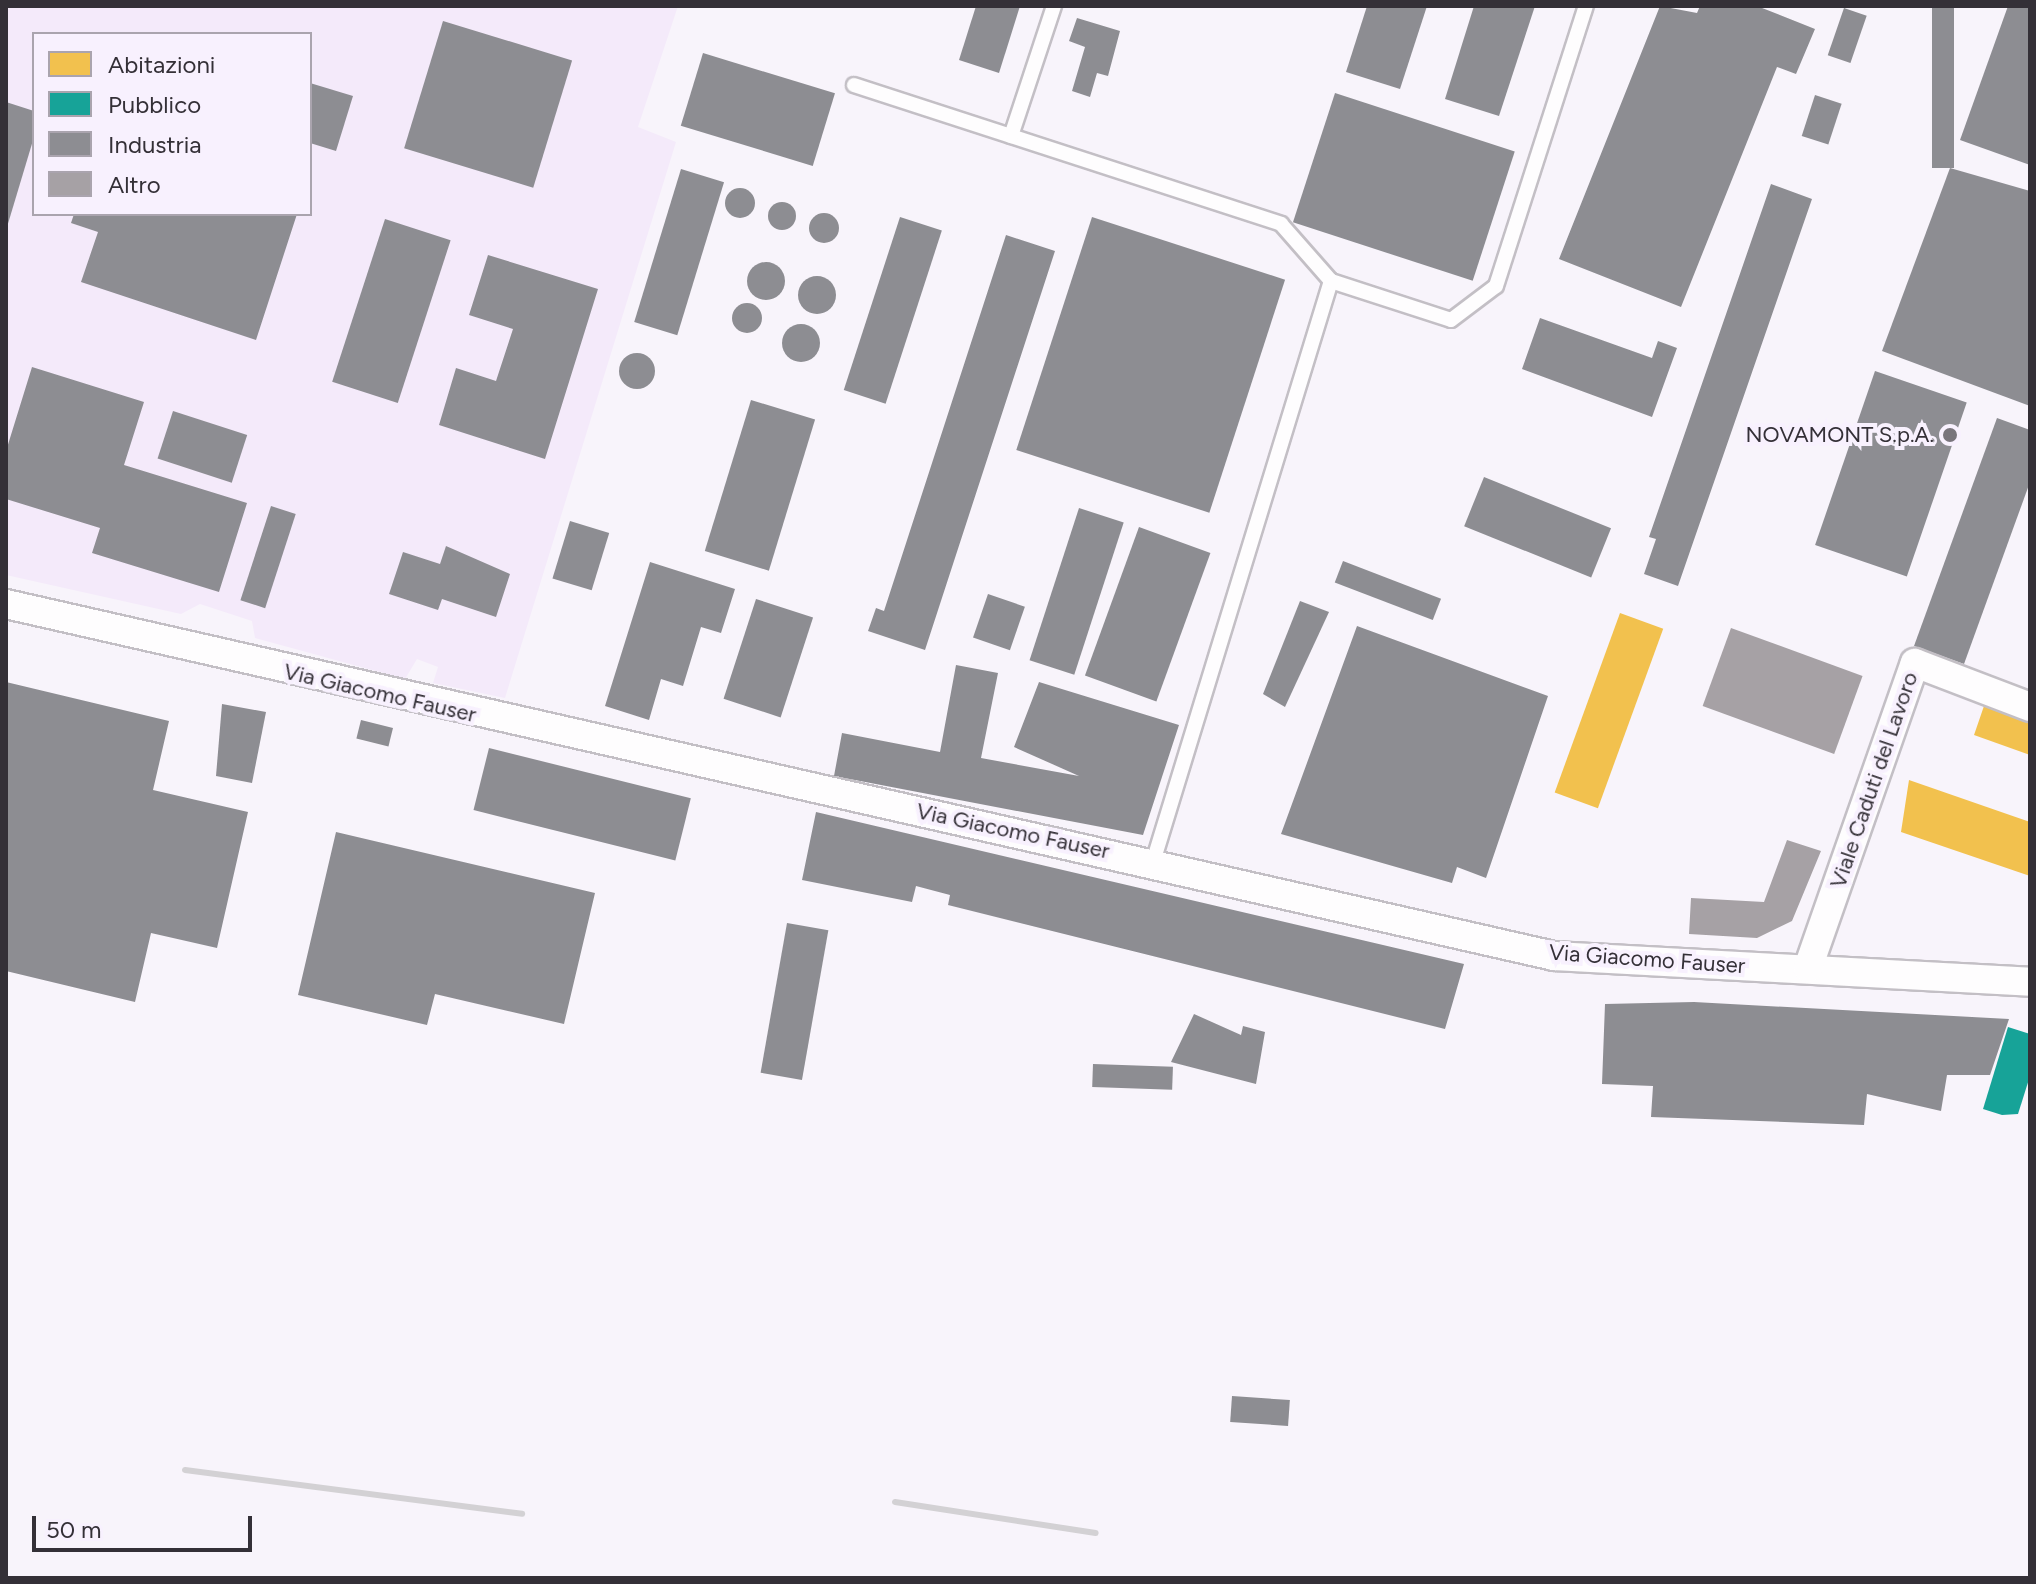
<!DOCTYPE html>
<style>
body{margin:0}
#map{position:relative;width:2036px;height:1584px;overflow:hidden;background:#f8f4fb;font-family:Figtree,sans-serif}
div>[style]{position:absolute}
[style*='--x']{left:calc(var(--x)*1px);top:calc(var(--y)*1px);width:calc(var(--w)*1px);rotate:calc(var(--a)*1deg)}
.built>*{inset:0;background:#f4eafa}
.homes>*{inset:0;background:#f2c14e;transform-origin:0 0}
.public>*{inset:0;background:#17a398}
.industry>*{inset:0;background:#8d8d92;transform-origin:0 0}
.round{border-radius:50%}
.building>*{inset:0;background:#a6a1a5;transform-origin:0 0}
.roads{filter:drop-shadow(2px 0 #c3bfc5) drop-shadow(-2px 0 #c3bfc5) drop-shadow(0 2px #c3bfc5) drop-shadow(0 -2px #c3bfc5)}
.lane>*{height:14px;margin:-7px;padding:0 7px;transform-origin:7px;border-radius:7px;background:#fefdfe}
.street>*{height:28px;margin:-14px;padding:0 14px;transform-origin:14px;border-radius:14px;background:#fefdfe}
.rail>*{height:6px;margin:-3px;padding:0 3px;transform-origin:3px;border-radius:3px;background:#d3d1d4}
.dots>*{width:22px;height:22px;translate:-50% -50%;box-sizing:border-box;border:4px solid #f8f1fe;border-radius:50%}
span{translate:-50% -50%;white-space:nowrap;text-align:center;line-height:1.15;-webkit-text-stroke:8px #f8f1fe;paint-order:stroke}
.poi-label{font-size:22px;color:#343037}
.right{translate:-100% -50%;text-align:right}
.street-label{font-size:22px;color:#343037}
.frame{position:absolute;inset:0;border:8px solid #343037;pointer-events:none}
.legend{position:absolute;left:32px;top:32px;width:280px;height:184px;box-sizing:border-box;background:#f8f1fe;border:2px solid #aaa4ae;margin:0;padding:10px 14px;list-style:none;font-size:24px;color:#343037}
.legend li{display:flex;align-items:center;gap:16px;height:40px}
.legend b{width:40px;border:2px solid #aaa4ae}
.scale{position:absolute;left:32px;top:1516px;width:220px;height:36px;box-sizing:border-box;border:4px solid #343037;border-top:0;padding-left:10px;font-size:24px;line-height:28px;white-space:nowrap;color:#343037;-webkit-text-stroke:6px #f8f1fe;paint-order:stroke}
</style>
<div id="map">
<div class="built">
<div style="clip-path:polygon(evenodd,6px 6px,678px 6px,638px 127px,676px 142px,505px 698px,433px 683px,438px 667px,417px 659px,405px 679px,255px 638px,252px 621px,200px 604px,181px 614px,6px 575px,6px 6px,34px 34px,310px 34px,310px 214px,34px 214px,34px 34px)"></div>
</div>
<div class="homes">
<div style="left:1620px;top:613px;width:46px;height:191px;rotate:20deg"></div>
<div style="clip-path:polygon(1984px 706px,2030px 723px,2030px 755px,1974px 735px)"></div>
<div style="clip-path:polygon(1909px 780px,2030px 822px,2030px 876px,1901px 832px)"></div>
</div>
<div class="public">
<div style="clip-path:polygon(2008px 1027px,2030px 1034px,2030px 1076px,2018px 1114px,2002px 1115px,1983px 1109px)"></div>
</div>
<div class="industry">
<div style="clip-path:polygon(976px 6px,1020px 6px,999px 73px,959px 60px)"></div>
<div style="clip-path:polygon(1367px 6px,1427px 6px,1400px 89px,1346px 72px)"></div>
<div style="clip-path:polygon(1474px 6px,1535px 6px,1499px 116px,1445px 99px)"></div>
<div style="clip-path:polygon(1660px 6px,1697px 13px,1700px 6px,1757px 6px,1815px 29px,1796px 74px,1777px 67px,1681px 307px,1559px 259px)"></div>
<div style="left:1932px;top:6px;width:22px;height:162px"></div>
<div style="clip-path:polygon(2008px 6px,2030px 6px,2030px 165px,1960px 140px)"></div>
<div style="left:1844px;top:8px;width:24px;height:50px;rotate:19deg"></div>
<div style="clip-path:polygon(1077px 18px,1120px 31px,1108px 76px,1097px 73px,1090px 97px,1072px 91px,1085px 47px,1069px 41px)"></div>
<div style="left:443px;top:21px;width:135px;height:133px;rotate:17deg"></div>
<div style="left:703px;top:53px;width:138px;height:76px;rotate:17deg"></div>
<div style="clip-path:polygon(310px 83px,353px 96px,336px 151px,310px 143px)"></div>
<div style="left:1335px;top:93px;width:189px;height:136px;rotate:18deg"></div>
<div style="left:1815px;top:95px;width:28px;height:43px;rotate:18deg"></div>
<div style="clip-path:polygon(6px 102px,34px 111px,34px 137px,7px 227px)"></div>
<div style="clip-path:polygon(1950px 168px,2030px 191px,2030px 406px,1882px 351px)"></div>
<div style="left:681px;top:169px;width:45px;height:160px;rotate:17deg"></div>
<div style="clip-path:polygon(1771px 184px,1812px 199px,1678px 586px,1644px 574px,1656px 539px,1649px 537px)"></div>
<div class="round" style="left:725px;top:188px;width:30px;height:30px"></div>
<div class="round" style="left:768px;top:202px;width:28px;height:28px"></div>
<div class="round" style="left:809px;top:213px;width:30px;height:30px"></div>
<div style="clip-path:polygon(74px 214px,297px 214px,256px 340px,81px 282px,98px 232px,71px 223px)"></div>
<div style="left:900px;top:217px;width:44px;height:182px;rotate:18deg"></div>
<div style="left:1092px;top:217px;width:203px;height:245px;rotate:18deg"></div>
<div style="left:385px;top:219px;width:69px;height:171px;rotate:18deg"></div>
<div style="clip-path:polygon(1006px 235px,1055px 251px,925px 650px,868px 631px,876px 608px,884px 611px)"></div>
<div style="clip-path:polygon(488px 255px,598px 289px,545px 459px,439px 425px,456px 368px,496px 381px,513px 329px,469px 315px)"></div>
<div class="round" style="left:747px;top:262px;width:38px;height:38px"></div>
<div class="round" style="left:798px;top:276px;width:38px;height:38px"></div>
<div class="round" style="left:732px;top:303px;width:30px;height:30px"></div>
<div style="clip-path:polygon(1540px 318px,1652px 358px,1658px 341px,1677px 348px,1652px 417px,1522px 369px)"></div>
<div class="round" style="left:782px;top:324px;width:38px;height:38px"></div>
<div class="round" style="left:619px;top:353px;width:36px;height:36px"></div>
<div style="clip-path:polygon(32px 367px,144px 402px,124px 465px,247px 503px,219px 592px,92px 553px,100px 528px,6px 499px,6px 451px)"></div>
<div style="left:1875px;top:371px;width:97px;height:184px;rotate:19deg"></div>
<div style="left:751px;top:400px;width:67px;height:158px;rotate:17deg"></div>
<div style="left:173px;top:411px;width:78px;height:50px;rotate:18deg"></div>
<div style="clip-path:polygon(1997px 418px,2030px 430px,2030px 482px,1964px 664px,1914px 646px)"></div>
<div style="left:1484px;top:477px;width:137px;height:53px;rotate:22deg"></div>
<div style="left:271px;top:506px;width:26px;height:99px;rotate:18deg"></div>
<div style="left:1079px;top:508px;width:47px;height:160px;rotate:18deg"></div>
<div style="left:570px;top:521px;width:41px;height:60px;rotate:17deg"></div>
<div style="left:1139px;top:527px;width:76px;height:158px;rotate:20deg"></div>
<div style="clip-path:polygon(446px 546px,510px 574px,496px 617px,442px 599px,438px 610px,389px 594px,403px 552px,440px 564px)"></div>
<div style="left:1343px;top:561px;width:105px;height:23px;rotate:21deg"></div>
<div style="clip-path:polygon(650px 562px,735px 589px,721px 633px,701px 627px,683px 686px,661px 679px,649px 720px,605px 706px)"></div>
<div style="left:988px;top:594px;width:39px;height:46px;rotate:19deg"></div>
<div style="left:756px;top:599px;width:60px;height:105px;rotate:18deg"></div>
<div style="clip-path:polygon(1300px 601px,1329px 612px,1285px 707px,1263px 694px)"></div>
<div style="clip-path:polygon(1357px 626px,1548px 696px,1486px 878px,1457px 867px,1452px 883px,1281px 834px)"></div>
<div style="clip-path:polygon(956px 665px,998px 673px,981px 758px,1079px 776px,1014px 747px,1039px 682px,1179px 725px,1143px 835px,834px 776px,842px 733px,940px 752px)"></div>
<div style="clip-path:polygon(6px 682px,169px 721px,153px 790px,248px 812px,217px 948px,151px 933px,135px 1002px,6px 971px)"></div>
<div style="clip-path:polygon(222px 704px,266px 712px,252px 783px,216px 776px)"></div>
<div style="left:361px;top:720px;width:33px;height:19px;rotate:14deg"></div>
<div style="left:489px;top:748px;width:208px;height:64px;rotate:14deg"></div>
<div style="clip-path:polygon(816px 812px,1464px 964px,1445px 1029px,948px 905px,950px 895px,916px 886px,912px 902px,802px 880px)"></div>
<div style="clip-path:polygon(336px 832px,595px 893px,564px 1024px,435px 994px,427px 1025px,298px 995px)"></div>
<div style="left:787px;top:923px;width:42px;height:152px;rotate:10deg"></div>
<div style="clip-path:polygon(1694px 1002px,2009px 1019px,1990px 1075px,1947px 1075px,1941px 1111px,1867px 1094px,1864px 1125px,1651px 1117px,1653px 1086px,1602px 1084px,1605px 1004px)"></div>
<div style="clip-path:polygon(1194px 1014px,1241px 1035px,1243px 1026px,1265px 1032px,1256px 1084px,1171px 1062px)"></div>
<div style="left:1093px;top:1064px;width:80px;height:23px;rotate:2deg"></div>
<div style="left:1232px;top:1396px;width:58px;height:26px;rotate:4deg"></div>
</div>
<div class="building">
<div style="left:1731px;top:628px;width:140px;height:83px;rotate:20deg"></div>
<div style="clip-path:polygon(1787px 840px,1821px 851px,1792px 921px,1757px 938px,1689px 934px,1691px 898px,1764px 902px)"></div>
</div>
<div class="roads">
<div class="lane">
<div style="--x:854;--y:85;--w:449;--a:18"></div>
<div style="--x:1281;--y:224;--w:76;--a:48.7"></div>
<div style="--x:1011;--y:136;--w:137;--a:-71.7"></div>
<div style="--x:1153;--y:862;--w:608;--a:-72.97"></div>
<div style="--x:1331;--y:281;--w:126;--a:18"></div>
<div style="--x:1451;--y:320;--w:56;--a:-37.1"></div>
<div style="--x:1496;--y:286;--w:294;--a:-72.2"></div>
</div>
<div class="street">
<div style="--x:6;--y:604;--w:1588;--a:12.81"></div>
<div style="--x:1554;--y:956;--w:477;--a:3.1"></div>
<div style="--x:1808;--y:968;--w:323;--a:-70.7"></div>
<div style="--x:1915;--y:663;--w:123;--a:20.9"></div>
</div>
</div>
<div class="rail">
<div style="--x:185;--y:1470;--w:340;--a:7.4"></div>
<div style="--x:895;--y:1502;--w:203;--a:8.8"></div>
</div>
<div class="dots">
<div style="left:1950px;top:435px;background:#79757c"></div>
</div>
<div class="poi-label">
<span class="right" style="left:1934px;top:435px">NOVAMONT S.p.A.</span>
</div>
<div class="street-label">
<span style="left:380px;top:693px;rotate:13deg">Via Giacomo Fauser</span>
<span style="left:1874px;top:780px;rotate:-71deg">Viale Caduti del Lavoro</span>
<span style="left:1013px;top:831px;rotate:12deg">Via Giacomo Fauser</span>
<span style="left:1647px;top:959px;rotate:4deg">Via Giacomo Fauser</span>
</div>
<div class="frame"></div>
<ul class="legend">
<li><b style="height:22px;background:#f2c14e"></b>Abitazioni</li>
<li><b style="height:22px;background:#17a398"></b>Pubblico</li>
<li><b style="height:22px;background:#8d8d92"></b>Industria</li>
<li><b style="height:22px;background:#a6a1a5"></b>Altro</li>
</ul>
<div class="scale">50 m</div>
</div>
